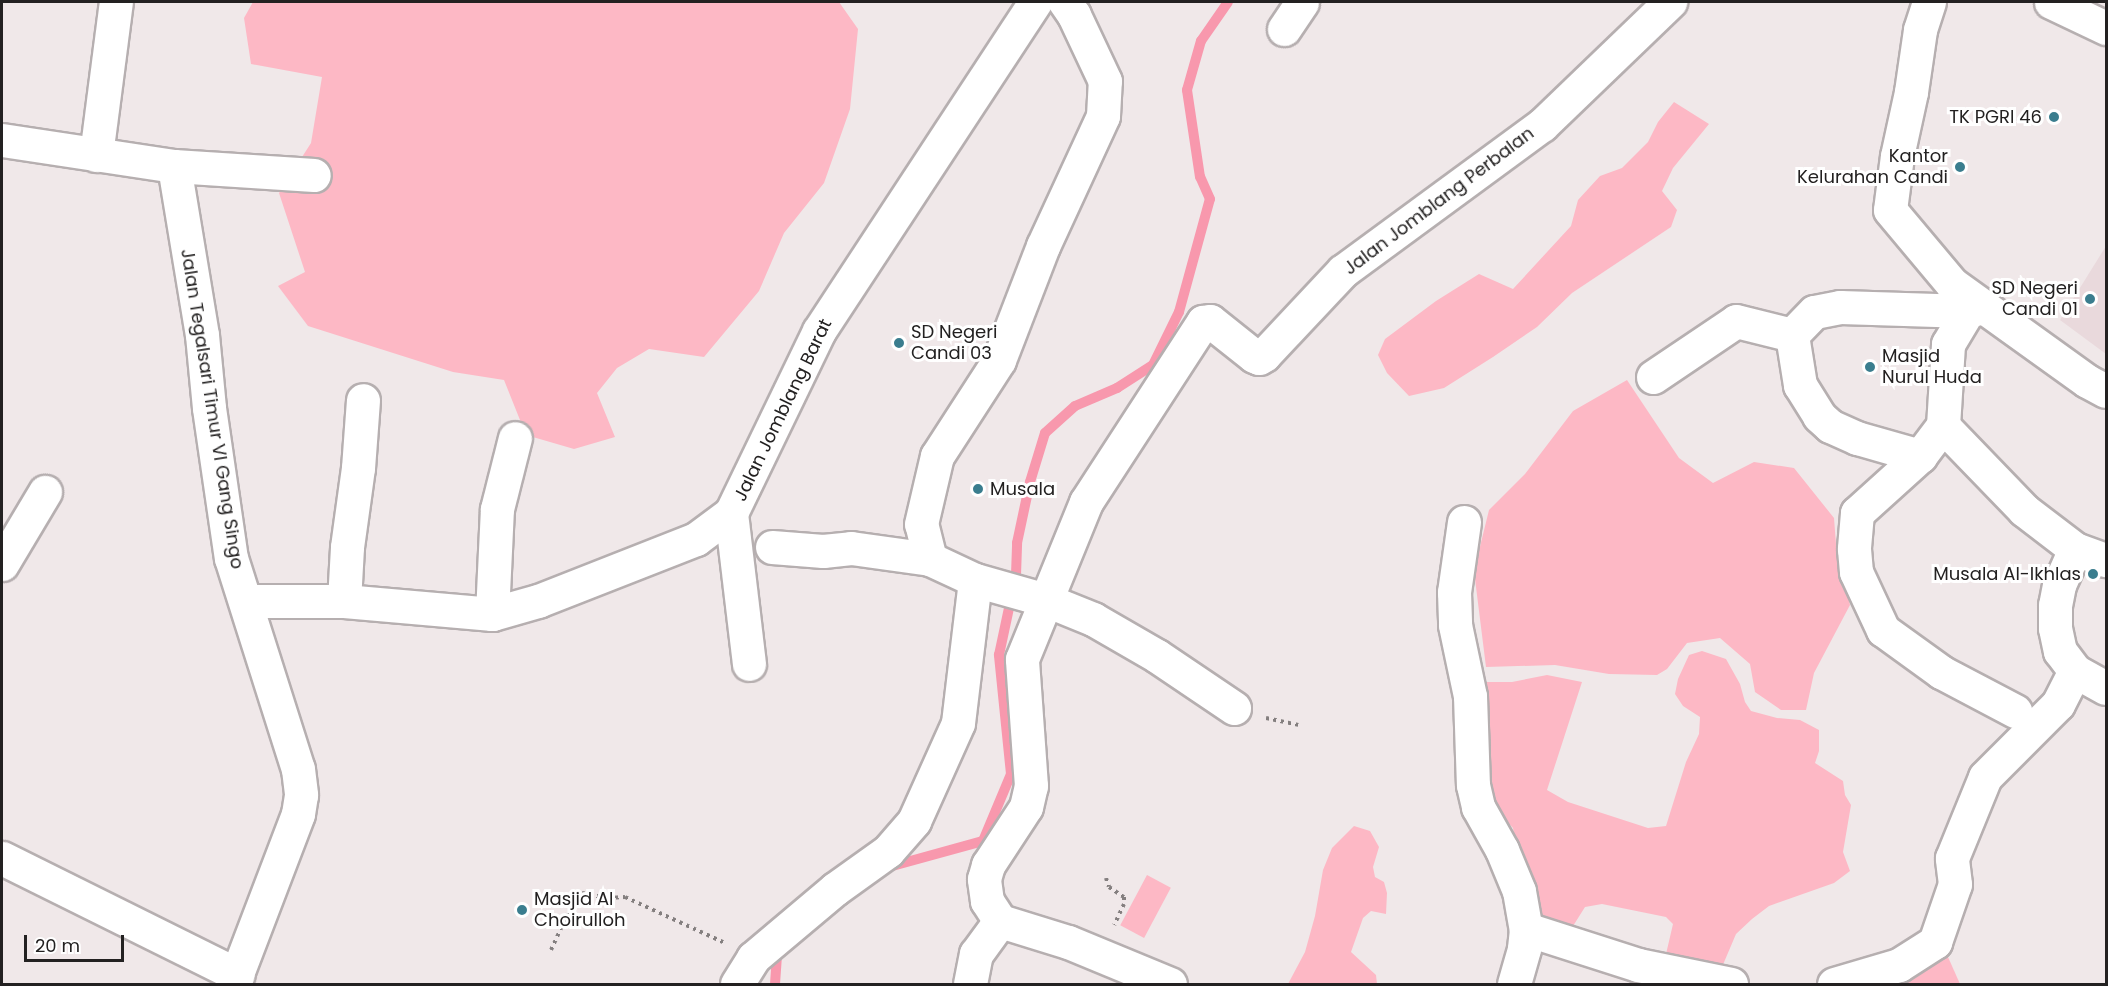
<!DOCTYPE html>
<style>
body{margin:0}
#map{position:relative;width:2108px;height:986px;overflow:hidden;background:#f0e8e9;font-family:Poppins,sans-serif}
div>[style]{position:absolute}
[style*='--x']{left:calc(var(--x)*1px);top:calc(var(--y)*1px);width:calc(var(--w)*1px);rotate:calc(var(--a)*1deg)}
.built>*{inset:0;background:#e9d9dc}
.green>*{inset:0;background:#fdb8c5;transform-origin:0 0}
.stream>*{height:10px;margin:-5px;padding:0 5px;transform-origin:5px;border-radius:5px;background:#f898ad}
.path>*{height:4px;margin-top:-2px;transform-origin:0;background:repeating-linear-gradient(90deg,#847f7f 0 3px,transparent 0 7.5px)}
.roads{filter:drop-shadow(2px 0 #b6afb0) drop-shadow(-2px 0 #b6afb0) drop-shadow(0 2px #b6afb0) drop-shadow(0 -2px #b6afb0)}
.minor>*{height:33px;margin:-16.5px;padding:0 16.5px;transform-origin:16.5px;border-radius:16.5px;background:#fff}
.dots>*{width:16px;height:16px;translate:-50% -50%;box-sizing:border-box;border:3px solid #fff;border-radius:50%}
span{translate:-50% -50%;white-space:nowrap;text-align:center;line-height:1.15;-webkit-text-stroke:6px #fff;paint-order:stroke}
.poi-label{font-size:18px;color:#232121}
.right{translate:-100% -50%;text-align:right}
.left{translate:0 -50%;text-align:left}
.street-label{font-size:18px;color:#232121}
.frame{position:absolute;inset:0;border:3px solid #232121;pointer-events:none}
.scale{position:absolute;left:24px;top:935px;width:100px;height:27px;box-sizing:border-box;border:3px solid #232121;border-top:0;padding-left:8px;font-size:18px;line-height:21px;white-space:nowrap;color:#232121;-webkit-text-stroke:4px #fff;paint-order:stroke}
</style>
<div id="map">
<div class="built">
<div style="clip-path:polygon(2106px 246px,2106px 354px,2060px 320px)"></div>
</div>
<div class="green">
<div style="clip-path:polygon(253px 2px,839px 2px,858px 29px,850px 109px,824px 183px,784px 233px,759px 291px,704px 357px,649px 349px,617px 368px,597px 393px,615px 437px,574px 449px,526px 435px,504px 380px,453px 372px,308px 326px,278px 286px,305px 272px,279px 193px,311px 143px,322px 77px,251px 64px,244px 18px)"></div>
<div style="clip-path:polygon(1674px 102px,1709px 124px,1673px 168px,1662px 191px,1677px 210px,1671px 227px,1572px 293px,1537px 327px,1493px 357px,1444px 388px,1409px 396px,1387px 373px,1378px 355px,1385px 339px,1436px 301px,1479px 274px,1513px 289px,1571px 226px,1578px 200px,1600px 176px,1622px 168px,1648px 142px,1658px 122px)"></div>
<div style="clip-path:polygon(1627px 380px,1679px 458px,1713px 483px,1754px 462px,1794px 468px,1834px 518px,1836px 544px,1850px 605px,1814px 673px,1806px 710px,1781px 710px,1755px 692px,1750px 664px,1720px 638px,1687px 643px,1667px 669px,1657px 675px,1609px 674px,1555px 665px,1486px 667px,1474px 571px,1489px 510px,1525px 474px,1573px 411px)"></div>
<div style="clip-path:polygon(1702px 651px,1726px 659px,1740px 684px,1745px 702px,1751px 711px,1777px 718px,1800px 720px,1819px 730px,1819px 751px,1815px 763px,1843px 781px,1845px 795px,1851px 805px,1843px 852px,1850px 871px,1834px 883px,1769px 906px,1752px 919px,1736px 934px,1722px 967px,1663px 967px,1673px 924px,1666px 917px,1602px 904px,1585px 907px,1563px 942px,1545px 940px,1517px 854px,1513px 828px,1488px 802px,1486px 682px,1512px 682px,1547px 675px,1582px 682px,1547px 790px,1568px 802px,1648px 828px,1666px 826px,1686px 762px,1699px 734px,1700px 717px,1683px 706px,1675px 694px,1678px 679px,1689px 655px)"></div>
<div style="clip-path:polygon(1354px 826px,1370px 831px,1379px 847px,1373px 867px,1375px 877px,1384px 882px,1387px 893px,1386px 914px,1371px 911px,1363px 918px,1351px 952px,1376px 975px,1377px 984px,1288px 984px,1305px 952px,1315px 916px,1323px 870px,1332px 848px)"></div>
<div style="left:1147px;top:875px;width:27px;height:57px;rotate:28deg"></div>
<div style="clip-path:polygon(1944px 948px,1960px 984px,1872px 984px)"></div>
</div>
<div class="stream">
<div style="--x:885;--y:868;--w:102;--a:-15.4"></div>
<div style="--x:983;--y:841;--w:73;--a:-67.3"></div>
<div style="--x:1011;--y:774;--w:120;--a:-95.8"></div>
<div style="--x:999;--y:655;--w:82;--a:-78"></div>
<div style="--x:1016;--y:575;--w:32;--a:-88"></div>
<div style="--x:1017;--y:543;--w:62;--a:-78"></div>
<div style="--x:1030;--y:482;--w:51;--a:-73"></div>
<div style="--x:1045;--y:433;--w:40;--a:-42"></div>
<div style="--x:1075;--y:406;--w:46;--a:-23.2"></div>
<div style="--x:1117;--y:388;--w:43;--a:-32.6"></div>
<div style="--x:1153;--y:365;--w:59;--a:-63.9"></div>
<div style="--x:1179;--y:312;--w:117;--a:-74.7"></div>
<div style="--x:1210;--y:199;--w:24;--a:-114"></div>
<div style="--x:1200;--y:177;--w:88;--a:-98.5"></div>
<div style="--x:1187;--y:90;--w:51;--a:-74.1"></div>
<div style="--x:1201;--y:41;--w:47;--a:-55.3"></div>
<div style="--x:775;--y:984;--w:30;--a:-86"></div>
<div style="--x:777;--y:954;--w:8;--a:-40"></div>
</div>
<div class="path">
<div style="--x:1266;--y:718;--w:33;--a:12"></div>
<div style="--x:1106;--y:878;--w:9;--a:72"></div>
<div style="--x:1109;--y:887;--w:18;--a:34"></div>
<div style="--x:1124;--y:897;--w:7;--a:90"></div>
<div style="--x:1124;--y:904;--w:23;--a:115"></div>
<div style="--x:551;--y:950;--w:55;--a:-65.3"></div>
<div style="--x:574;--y:900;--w:11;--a:-41"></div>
<div style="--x:582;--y:893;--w:26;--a:11"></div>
<div style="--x:608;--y:898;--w:17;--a:-3"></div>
<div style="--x:625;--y:897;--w:108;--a:24.7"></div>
</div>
<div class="roads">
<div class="minor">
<div style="--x:1929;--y:2;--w:29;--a:108"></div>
<div style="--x:1920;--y:30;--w:63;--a:98.3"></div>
<div style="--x:1911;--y:92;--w:66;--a:102.3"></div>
<div style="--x:1897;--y:156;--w:54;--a:97.4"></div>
<div style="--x:1890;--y:210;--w:97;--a:50"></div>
<div style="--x:1952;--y:284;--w:166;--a:35.7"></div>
<div style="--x:2087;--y:381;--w:21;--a:28"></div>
<div style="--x:2051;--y:2;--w:61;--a:25.3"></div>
<div style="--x:1284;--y:29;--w:32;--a:-56"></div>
<div style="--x:2;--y:140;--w:174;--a:8.6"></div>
<div style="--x:174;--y:166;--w:140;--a:3.7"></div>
<div style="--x:96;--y:155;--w:154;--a:-82.6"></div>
<div style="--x:174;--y:166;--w:171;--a:80.6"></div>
<div style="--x:202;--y:335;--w:73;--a:84.5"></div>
<div style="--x:209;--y:408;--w:152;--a:81.7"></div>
<div style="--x:231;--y:558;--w:221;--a:72.4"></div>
<div style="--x:298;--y:769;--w:26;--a:83"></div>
<div style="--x:301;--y:795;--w:19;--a:99"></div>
<div style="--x:298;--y:814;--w:182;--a:110.9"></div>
<div style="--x:1968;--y:311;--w:128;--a:-178.2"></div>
<div style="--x:1840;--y:307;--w:26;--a:169"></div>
<div style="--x:1814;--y:312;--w:32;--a:134"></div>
<div style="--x:1792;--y:335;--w:51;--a:80.9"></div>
<div style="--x:1800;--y:385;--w:36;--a:58"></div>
<div style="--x:1819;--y:416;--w:15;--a:42"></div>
<div style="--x:1830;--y:426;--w:30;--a:24"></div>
<div style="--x:1857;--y:438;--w:66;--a:15.9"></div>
<div style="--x:1920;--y:456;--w:38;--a:-53"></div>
<div style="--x:1943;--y:426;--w:82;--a:-86.5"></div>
<div style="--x:1948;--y:344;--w:39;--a:-59"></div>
<div style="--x:1968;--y:311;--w:16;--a:-15"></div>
<div style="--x:1653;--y:377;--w:100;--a:-34"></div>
<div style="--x:1736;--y:321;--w:58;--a:14"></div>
<div style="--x:1943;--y:426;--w:117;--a:46"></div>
<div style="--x:2024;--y:510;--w:64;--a:37.4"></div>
<div style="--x:2075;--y:549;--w:33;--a:20"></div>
<div style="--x:1920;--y:456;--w:85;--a:137.9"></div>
<div style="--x:1857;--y:513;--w:36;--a:95"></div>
<div style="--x:1854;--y:549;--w:23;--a:85"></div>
<div style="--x:1856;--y:572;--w:64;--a:65"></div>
<div style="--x:1883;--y:630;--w:72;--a:35.9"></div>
<div style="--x:1941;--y:672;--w:84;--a:27.8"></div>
<div style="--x:731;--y:513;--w:152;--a:83.2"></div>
<div style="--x:1464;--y:522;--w:71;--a:98.1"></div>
<div style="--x:1454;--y:592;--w:33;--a:88"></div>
<div style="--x:1455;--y:625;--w:73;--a:78.1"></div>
<div style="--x:1470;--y:696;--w:89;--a:88.1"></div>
<div style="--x:1473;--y:785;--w:23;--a:77"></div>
<div style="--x:1478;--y:807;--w:49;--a:60.8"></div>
<div style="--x:1502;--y:850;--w:44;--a:67.5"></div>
<div style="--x:1519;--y:891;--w:39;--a:80"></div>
<div style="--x:1526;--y:929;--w:20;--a:96"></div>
<div style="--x:1524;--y:949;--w:36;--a:106"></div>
<div style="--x:772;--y:547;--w:51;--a:4.5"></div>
<div style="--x:823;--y:551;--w:28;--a:-6"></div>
<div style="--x:851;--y:548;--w:80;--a:7.9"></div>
<div style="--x:930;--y:559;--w:50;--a:25"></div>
<div style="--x:975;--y:580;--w:74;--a:15.7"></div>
<div style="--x:1046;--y:600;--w:51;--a:22"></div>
<div style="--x:1093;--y:619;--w:74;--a:30"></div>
<div style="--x:1157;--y:656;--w:93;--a:34"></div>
<div style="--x:2075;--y:549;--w:39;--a:114"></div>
<div style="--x:2059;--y:585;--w:20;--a:101"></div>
<div style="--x:2055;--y:605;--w:23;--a:90"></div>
<div style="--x:2055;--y:628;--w:24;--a:78"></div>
<div style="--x:2060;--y:651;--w:25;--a:53"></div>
<div style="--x:2075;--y:671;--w:35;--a:29"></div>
<div style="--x:930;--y:559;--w:36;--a:-104"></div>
<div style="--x:921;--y:524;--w:70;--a:-76.8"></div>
<div style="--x:937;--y:456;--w:114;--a:-57.1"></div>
<div style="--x:999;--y:360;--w:122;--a:-68.9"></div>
<div style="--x:1043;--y:246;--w:143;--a:-65.2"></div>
<div style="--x:1103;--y:116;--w:35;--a:-87"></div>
<div style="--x:1105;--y:81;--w:73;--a:-115.2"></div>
<div style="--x:1074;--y:15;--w:16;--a:-125"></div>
<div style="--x:2;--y:564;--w:84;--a:-59.2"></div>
<div style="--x:246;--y:601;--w:98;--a:0"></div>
<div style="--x:344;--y:601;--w:149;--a:5"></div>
<div style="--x:492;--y:614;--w:48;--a:-15.8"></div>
<div style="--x:538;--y:601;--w:170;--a:-21.4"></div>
<div style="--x:696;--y:539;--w:44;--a:-36.6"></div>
<div style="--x:731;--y:513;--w:202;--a:-64.2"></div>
<div style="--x:819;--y:331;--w:394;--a:-56.7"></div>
<div style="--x:344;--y:601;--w:54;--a:-86.8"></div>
<div style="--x:347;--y:547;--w:80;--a:-82.1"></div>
<div style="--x:358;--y:468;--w:68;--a:-85.8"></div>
<div style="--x:492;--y:614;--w:105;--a:-87.3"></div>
<div style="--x:497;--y:509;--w:73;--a:-75.8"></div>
<div style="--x:2;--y:858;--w:263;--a:26.4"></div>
<div style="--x:1526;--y:929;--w:118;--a:17.8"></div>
<div style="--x:1638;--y:965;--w:95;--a:11.5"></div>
<div style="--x:737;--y:984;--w:31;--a:-58"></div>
<div style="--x:753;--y:958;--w:107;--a:-40.1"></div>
<div style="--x:835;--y:889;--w:65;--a:-35.6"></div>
<div style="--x:888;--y:851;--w:40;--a:-49"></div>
<div style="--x:914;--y:821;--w:107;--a:-65.8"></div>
<div style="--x:958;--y:723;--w:144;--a:-83.2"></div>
<div style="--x:970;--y:984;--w:31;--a:-79"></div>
<div style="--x:976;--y:954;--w:41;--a:-54"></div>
<div style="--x:1170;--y:984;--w:110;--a:-157.6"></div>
<div style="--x:1068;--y:942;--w:71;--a:-162.8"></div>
<div style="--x:1000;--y:921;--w:24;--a:-123"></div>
<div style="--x:987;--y:901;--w:22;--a:-98"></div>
<div style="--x:984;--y:879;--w:15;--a:-74"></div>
<div style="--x:988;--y:865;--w:69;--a:-56.8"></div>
<div style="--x:1026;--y:807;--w:22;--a:-77"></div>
<div style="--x:1031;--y:786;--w:127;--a:-94.1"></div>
<div style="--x:1022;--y:659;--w:170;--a:-67.8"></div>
<div style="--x:1086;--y:502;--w:215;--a:-57"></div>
<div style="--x:1203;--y:322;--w:7;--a:-8"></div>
<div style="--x:1210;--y:321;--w:56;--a:38.5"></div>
<div style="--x:1254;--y:356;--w:5;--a:22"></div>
<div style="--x:1259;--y:358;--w:6;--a:-31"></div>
<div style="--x:1264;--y:355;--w:115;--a:-46.8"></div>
<div style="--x:1343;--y:271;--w:247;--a:-36.3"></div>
<div style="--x:1542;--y:125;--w:178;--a:-43.9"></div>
<div style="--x:1834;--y:984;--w:68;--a:-16.3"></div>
<div style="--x:1899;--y:965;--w:43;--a:-32.6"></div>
<div style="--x:1935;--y:942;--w:61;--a:-71"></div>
<div style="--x:1955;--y:884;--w:26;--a:-97"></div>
<div style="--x:1952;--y:858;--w:87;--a:-67.8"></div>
<div style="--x:1985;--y:777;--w:103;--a:-45"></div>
<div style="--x:2058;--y:704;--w:37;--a:-63"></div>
</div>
</div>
<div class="dots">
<div style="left:2054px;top:117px;background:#3a7d8e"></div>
<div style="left:1960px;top:167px;background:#3a7d8e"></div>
<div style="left:2090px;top:299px;background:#3a7d8e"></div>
<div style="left:899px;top:343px;background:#3a7d8e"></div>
<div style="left:1870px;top:367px;background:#3a7d8e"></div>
<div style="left:978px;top:489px;background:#3a7d8e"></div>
<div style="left:2093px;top:574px;background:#3a7d8e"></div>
<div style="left:522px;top:910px;background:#3a7d8e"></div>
</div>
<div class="poi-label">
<span class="right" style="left:2042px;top:117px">TK PGRI 46</span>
<span class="right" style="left:1948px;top:167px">Kantor<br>Kelurahan Candi</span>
<span class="right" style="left:2078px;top:299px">SD Negeri<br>Candi 01</span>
<span class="left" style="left:911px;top:343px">SD Negeri<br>Candi 03</span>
<span class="left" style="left:1882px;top:367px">Masjid<br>Nurul Huda</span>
<span class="left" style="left:990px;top:489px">Musala</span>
<span class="right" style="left:2081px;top:574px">Musala Al-Ikhlas</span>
<span class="left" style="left:534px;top:910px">Masjid Al<br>Choirulloh</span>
</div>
<div class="street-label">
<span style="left:1439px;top:201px;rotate:-37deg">Jalan Jomblang Perbalan</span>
<span style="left:212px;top:409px;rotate:81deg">Jalan Tegalsari Timur VI Gang Singo</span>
<span style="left:783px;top:410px;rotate:-64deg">Jalan Jomblang Barat</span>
</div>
<div class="frame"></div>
<div class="scale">20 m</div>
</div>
